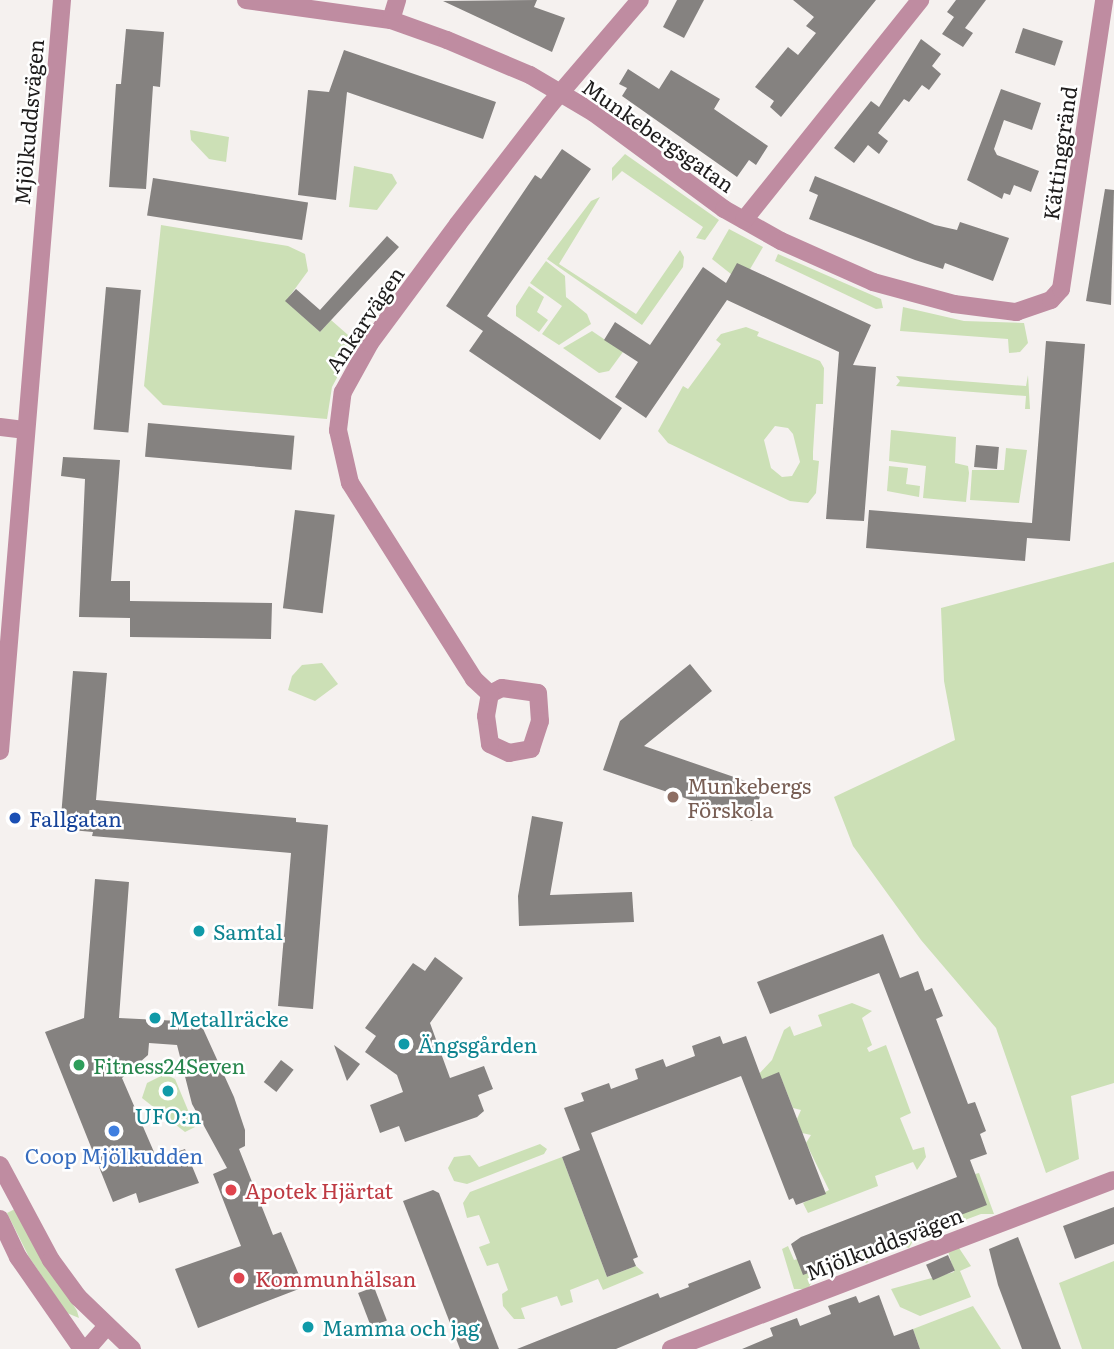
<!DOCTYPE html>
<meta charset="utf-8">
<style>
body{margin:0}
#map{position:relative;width:1114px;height:1349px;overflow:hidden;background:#f5f1ef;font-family:Literata,serif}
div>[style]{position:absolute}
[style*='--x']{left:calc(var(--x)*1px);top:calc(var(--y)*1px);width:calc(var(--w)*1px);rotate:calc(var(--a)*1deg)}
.green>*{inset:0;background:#cce0b6}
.building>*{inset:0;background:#858280;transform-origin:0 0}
.minor>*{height:18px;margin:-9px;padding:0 9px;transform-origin:9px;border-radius:9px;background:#bf8ca1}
.dots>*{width:19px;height:19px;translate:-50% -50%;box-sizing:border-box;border:4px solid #fff;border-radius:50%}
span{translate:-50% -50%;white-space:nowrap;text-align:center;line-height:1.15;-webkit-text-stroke:5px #fff;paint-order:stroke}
.street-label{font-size:21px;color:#1e1c1c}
.education-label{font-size:21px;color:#785e54}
.left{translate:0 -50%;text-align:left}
.transit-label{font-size:21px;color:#164399}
.culture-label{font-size:21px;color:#0d838f}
.leisure-label{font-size:21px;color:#27864d}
.shop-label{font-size:21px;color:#366cbe}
.health-label{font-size:21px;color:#be3a42}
</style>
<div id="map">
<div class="green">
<div style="clip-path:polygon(190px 130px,229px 137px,226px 162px,209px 159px,191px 140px)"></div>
<div style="clip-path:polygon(625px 154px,719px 220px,705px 240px,696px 238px,703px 227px,622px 171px,612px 181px,612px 168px)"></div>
<div style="clip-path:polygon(354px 166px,392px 174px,397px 183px,377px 210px,349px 207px)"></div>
<div style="clip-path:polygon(600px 197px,559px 264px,636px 314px,680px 250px,684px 257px,683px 267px,642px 325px,547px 259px,591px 201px)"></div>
<div style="clip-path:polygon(161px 225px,288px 246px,305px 254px,308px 271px,286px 301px,320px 332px,331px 320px,356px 342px,332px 387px,327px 419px,163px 405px,144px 386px)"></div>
<div style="clip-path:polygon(729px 229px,763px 247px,746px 276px,736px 278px,712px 259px)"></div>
<div style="clip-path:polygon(778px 254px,881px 299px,883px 308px,876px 309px,775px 261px)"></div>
<div style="clip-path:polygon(546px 261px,565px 276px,566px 297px,587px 314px,591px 324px,559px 345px,542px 334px,562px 306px,530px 283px)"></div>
<div style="clip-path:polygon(529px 286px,544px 297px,537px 312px,548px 320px,539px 332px,516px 316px,516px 306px)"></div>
<div style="clip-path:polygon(903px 307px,964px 321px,1024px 323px,1028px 343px,1020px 352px,1009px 353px,1008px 339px,900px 331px)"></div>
<div style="clip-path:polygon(evenodd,746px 327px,759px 332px,757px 336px,820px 361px,824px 368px,823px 404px,816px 404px,813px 452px,813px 460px,819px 461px,816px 493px,808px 503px,790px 501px,668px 443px,658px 431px,683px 386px,688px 389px,721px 344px,716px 340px,721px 334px,746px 327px,775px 426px,788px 428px,793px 434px,800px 462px,792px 476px,782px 477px,771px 468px,764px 440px,775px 426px)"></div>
<div style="clip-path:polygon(592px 331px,623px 352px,609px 371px,599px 373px,563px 348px)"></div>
<div style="clip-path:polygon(1028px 375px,1030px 409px,1025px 409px,1026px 396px,896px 386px,900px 381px,896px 376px,1026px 386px)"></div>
<div style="clip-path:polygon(891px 430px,956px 437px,955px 463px,968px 466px,969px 473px,966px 502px,923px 498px,926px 466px,889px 461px)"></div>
<div style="clip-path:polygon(1006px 448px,1027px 450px,1019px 503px,970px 500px,972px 470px,1004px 470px)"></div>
<div style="clip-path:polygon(889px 466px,908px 468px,906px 484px,920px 486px,919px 497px,887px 491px)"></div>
<div style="clip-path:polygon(1114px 562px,1114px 1083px,1071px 1096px,1079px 1159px,1046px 1173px,996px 1028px,921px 940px,853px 846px,834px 797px,955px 740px,944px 681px,941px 608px)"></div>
<div style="clip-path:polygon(322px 663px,338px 684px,315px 701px,288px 690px,292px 676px,302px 665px)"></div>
<div style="clip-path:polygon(852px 1003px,872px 1011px,862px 1018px,872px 1045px,867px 1048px,869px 1052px,886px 1045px,911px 1113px,900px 1118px,913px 1150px,924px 1147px,926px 1157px,917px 1170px,913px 1162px,875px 1176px,878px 1186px,808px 1213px,803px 1203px,829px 1190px,806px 1143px,811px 1135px,802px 1133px,797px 1119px,801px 1110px,793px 1108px,779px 1073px,760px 1080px,758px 1075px,772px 1060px,784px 1030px,790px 1026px,794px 1036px,822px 1026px,818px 1015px)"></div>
<div style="clip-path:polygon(165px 1074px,175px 1079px,195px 1127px,185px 1132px,142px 1098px,147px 1083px)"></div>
<div style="clip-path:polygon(540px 1144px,547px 1149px,544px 1154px,467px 1184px,454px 1181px,448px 1168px,454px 1157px,470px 1155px,479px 1167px)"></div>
<div style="clip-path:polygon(562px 1157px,607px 1277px,636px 1266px,644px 1273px,603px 1290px,598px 1279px,570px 1290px,573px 1302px,561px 1306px,557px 1296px,521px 1308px,525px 1319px,514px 1319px,503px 1306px,502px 1294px,508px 1290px,498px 1263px,487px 1266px,479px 1247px,490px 1243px,479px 1215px,467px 1218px,463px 1203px,470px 1192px)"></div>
<div style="clip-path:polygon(979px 1173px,994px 1214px,981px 1214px,914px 1239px,909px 1248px,900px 1245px,873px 1255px,867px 1263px,856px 1261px,815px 1276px,808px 1289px,794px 1289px,782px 1249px,788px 1246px,794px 1260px,986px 1205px,975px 1174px)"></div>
<div style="clip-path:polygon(15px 1209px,77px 1311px,79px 1318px,67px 1313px,29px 1257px,7px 1213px)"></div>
<div style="clip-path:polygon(957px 1245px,971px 1266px,960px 1271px,971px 1297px,920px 1316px,900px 1307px,891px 1289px,954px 1272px,948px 1251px)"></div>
<div style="clip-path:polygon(1114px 1261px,1114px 1349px,1082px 1349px,1059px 1283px)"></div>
<div style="clip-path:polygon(973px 1306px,1001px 1349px,920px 1349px,913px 1329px)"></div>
</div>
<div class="building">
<div style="clip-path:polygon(537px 0,534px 7px,565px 18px,552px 52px,443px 1px)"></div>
<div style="clip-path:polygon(677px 0,704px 0,684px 38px,663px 27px)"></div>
<div style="clip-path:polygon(793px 0,876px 0,781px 117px,770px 107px,774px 101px,755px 87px,788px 47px,798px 55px,816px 33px,806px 26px,814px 17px)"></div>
<div style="clip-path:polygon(956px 0,986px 0,965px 28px,973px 33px,963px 47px,942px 34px,954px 17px,947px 12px)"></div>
<div style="left:1023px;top:28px;width:42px;height:26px;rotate:18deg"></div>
<div style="clip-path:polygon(126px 29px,164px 32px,160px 87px,153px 86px,146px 189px,109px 187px,116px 84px,121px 84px)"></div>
<div style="clip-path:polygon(921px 39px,941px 54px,932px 66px,941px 74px,929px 90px,922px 85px,909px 102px,904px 99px,878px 133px,888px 141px,879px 154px,868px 145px,854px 163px,834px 148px,871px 101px,879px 107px)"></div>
<div style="clip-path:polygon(344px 50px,496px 102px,483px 139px,347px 92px,336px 200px,298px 195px,308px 90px,329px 92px)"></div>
<div style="clip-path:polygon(628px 69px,659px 89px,671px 70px,720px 99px,714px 109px,768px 146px,756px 165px,749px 160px,737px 177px,622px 96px,627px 88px,619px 84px)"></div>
<div style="clip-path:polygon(1001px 89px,1041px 103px,1032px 130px,1004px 120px,994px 149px,997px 155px,1039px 171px,1031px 192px,1014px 185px,1010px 195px,1004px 193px,1002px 199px,967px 180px)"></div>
<div style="clip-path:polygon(562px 149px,591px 169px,487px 316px,622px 408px,600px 440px,469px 351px,483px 331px,446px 306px,535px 175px,541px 179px)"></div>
<div style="clip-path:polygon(815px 176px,935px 225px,957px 230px,960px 222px,1009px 238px,993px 281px,945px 263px,943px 269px,915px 260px,809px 219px,818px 195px,809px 191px)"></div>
<div style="left:153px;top:178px;width:157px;height:38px;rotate:9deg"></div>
<div style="clip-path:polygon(1105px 189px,1114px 190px,1111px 305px,1086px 301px)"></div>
<div style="clip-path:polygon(387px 236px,399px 247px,320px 332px,285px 301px,296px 289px,320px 310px)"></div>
<div style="clip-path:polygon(737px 263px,871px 325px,853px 365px,876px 367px,864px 521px,826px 519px,839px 352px,727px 300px,646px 418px,615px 397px,638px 362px,604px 340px,615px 322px,650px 345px,703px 267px,726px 283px)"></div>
<div style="left:106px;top:287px;width:35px;height:143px;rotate:5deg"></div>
<div style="clip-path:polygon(1046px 341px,1085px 344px,1070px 541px,1027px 538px,1025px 561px,866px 548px,869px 510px,1032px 523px)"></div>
<div style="left:148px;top:423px;width:147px;height:34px;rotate:5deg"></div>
<div style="left:976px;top:445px;width:23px;height:22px;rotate:5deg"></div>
<div style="clip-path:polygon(63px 457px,120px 460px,111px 581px,130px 581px,130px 601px,272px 603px,271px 639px,130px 637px,130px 618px,79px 617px,85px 479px,61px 476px)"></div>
<div style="left:295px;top:510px;width:40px;height:99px;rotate:7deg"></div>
<div style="clip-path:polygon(690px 664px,712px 691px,644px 746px,763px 787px,752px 821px,603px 770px,620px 721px)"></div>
<div style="clip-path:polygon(73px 671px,107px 673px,96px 800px,296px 818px,296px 822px,328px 825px,313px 1009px,278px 1006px,291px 853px,92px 836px,93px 832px,60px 829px)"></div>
<div style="clip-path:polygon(532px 816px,563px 822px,550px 895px,632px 892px,634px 922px,519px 926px,518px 896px)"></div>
<div style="clip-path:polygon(95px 879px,129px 882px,119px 1018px,200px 1022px,234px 1097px,245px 1130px,245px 1146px,239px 1149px,273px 1235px,281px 1232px,304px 1287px,198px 1328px,175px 1269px,241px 1246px,213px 1174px,227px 1168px,192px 1104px,177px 1045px,149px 1043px,148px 1055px,122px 1078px,157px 1159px,185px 1149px,199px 1183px,139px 1203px,136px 1193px,113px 1202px,45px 1032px,84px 1018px)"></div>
<div style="clip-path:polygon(883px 934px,900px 978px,918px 971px,925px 991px,932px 988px,943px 1016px,936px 1019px,968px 1104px,975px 1102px,986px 1131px,980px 1134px,987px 1154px,970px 1160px,987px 1205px,803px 1275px,791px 1244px,801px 1237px,957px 1177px,879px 973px,770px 1014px,757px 982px)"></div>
<div style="clip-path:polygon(435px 957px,463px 978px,430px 1023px,450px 1078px,484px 1066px,493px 1089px,478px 1095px,484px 1111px,477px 1117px,405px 1142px,399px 1126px,380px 1133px,370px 1105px,403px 1092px,397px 1075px,365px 1052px,376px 1036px,365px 1028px,413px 963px,425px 971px)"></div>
<div style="clip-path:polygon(720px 1036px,723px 1044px,746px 1036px,762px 1079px,779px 1072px,826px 1194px,796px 1205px,793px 1198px,789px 1200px,741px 1076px,591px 1133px,638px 1257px,633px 1259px,636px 1266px,607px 1277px,562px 1157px,580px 1150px,564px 1108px,584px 1101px,581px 1093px,609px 1083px,611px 1089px,638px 1079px,635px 1069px,663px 1059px,666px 1067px,695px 1056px,692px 1046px)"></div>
<div style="clip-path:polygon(334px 1045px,360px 1064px,347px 1081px)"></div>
<div style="left:281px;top:1060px;width:16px;height:28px;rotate:38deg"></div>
<div style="clip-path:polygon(433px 1190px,439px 1193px,499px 1349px,460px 1349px,403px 1201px)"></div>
<div style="clip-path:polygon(1114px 1207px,1114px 1244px,1075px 1259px,1063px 1226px)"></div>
<div style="clip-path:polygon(1018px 1237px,1061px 1349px,1022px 1349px,998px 1285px,989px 1249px)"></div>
<div style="left:948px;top:1255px;width:17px;height:24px;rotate:66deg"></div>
<div style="clip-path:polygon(750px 1260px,761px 1288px,616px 1349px,517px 1349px,658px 1293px,660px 1298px,689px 1287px,688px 1284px)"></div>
<div style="left:374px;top:1287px;width:36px;height:17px;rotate:69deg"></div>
<div style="clip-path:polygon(879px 1295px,894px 1336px,913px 1329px,920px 1349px,742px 1349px,773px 1336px,770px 1328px,797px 1318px,800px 1326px,831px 1314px,828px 1306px,856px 1296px,859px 1303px)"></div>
</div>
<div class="minor">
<div style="--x:246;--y:0;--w:146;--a:7.9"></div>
<div style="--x:391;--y:20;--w:59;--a:19.7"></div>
<div style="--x:447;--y:40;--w:90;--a:22.9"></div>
<div style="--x:530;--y:75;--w:74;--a:30.7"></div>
<div style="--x:594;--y:113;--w:162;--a:36.4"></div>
<div style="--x:724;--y:209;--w:65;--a:29.3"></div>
<div style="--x:781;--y:241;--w:101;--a:24"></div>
<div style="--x:873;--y:282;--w:84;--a:15.2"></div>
<div style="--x:954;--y:304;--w:63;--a:7.4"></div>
<div style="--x:1016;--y:312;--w:37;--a:-19"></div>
<div style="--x:1051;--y:300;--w:15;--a:-48"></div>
<div style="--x:1061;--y:289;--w:292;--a:-81.5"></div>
<div style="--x:391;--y:20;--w:21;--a:-73"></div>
<div style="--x:744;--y:220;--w:282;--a:-51.3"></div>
<div style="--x:0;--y:427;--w:24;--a:7"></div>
<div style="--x:490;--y:694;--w:13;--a:-27"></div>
<div style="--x:502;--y:688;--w:36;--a:8"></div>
<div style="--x:538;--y:693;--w:28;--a:86"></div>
<div style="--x:540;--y:721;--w:29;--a:108"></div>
<div style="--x:531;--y:749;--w:22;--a:170"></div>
<div style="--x:509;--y:753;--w:21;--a:-155"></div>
<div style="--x:490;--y:744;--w:28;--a:-98"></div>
<div style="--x:486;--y:716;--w:22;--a:-80"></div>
<div style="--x:490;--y:694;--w:22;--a:-137"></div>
<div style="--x:474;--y:679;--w:232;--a:-122.3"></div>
<div style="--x:350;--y:483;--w:54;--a:-102.8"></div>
<div style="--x:338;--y:430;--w:38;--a:-83"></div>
<div style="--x:343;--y:392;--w:56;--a:-61.1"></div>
<div style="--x:370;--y:343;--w:148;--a:-53.5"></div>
<div style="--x:458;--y:224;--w:150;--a:-52.3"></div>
<div style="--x:550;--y:105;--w:138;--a:-49.4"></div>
<div style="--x:0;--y:751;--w:754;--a:-85.28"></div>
<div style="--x:0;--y:1165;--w:108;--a:61.8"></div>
<div style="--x:51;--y:1260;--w:46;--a:53.9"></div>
<div style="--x:78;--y:1297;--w:75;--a:43.9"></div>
<div style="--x:0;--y:1219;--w:42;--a:64.7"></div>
<div style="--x:18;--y:1257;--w:112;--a:55.2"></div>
<div style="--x:87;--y:1349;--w:30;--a:-49"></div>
<div style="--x:671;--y:1349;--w:473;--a:-20.9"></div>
</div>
<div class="dots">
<div style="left:673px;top:797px;background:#8d6e63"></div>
<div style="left:15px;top:818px;background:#1a4fb4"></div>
<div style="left:199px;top:931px;background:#0f9aa8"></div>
<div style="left:155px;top:1018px;background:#0f9aa8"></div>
<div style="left:404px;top:1044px;background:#0f9aa8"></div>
<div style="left:79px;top:1065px;background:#2e9e5b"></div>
<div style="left:168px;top:1091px;background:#0f9aa8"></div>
<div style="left:114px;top:1131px;background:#3f7fe0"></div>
<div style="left:231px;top:1190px;background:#e0444e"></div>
<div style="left:239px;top:1278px;background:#e0444e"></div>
<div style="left:308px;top:1327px;background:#0f9aa8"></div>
</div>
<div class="street-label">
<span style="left:28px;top:122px;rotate:-85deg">Mjölkuddsvägen</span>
<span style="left:659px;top:135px;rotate:35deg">Munkebergsgatan</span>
<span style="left:1059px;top:153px;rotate:-82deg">Kättinggränd</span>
<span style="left:364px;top:319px;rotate:-56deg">Ankarvägen</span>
<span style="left:884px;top:1243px;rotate:-21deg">Mjölkuddsvägen</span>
</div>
<div class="education-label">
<span class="left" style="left:687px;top:797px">Munkebergs<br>Förskola</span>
</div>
<div class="transit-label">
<span class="left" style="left:29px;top:818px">Fallgatan</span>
</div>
<div class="culture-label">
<span class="left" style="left:213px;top:931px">Samtal</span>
<span class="left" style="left:169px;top:1018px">Metallräcke</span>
<span class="left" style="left:418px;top:1044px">Ängsgården</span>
<span style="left:168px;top:1115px">UFO:n</span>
<span class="left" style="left:322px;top:1327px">Mamma och jag</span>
</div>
<div class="leisure-label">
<span class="left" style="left:93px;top:1065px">Fitness24Seven</span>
</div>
<div class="shop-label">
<span style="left:114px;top:1155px">Coop Mjölkudden</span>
</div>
<div class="health-label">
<span class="left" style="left:245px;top:1190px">Apotek Hjärtat</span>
<span class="left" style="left:255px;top:1278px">Kommunhälsan</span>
</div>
</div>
